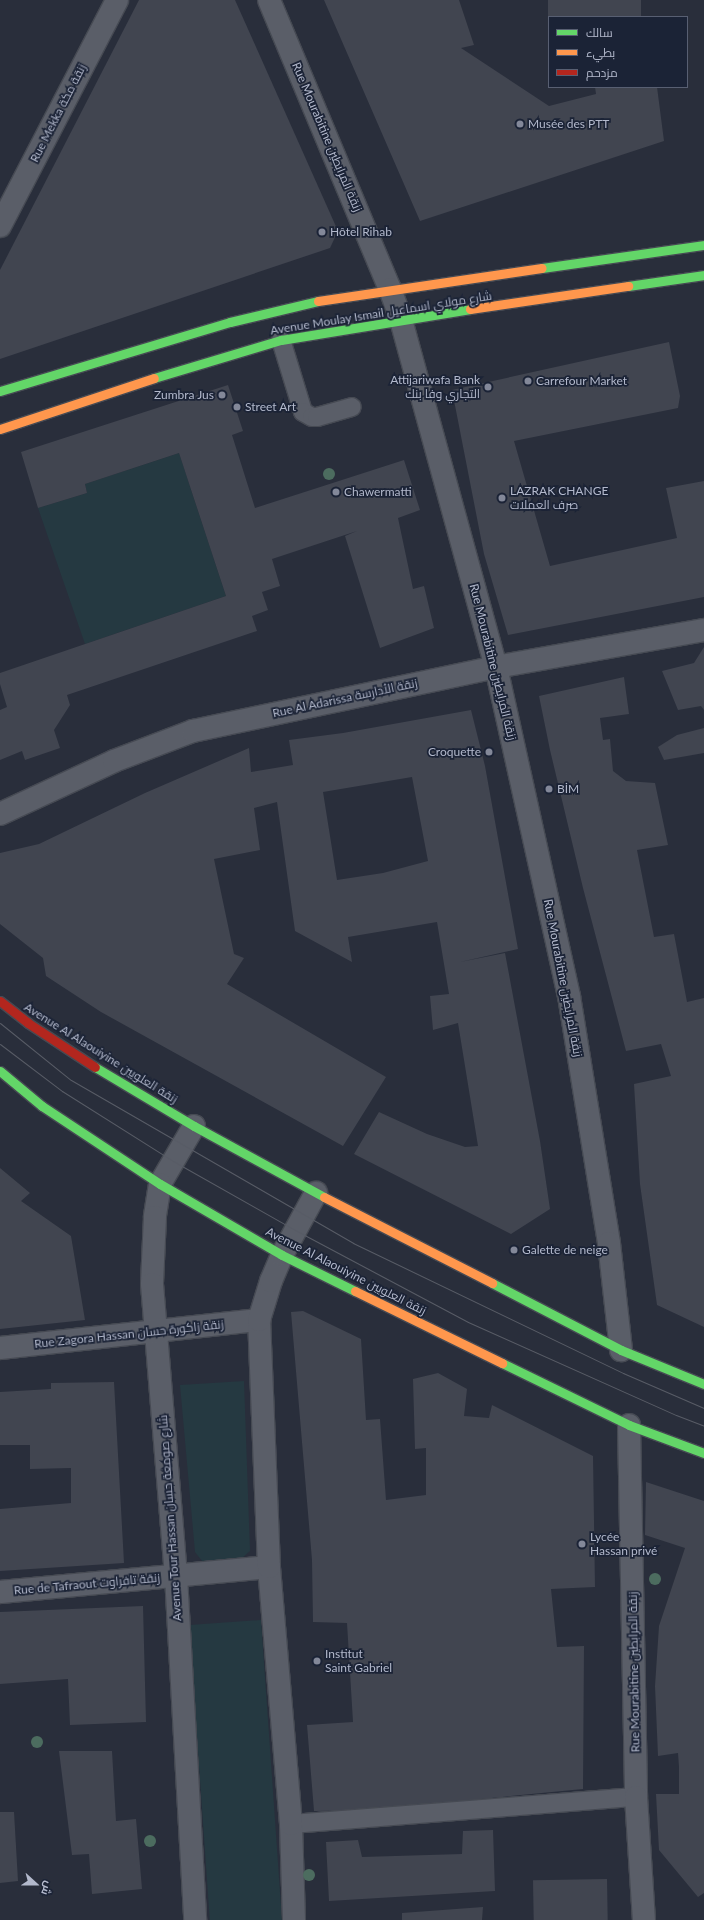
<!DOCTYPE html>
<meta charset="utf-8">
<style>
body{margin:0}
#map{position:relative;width:704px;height:1920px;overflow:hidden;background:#292e3b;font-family:Lato,Cairo,sans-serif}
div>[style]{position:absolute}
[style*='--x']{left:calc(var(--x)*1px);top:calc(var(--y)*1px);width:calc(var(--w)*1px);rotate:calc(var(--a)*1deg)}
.green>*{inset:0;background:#253941;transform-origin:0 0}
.building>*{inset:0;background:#414550;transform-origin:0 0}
.roads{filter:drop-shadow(1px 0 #464a53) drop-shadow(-1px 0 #464a53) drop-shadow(0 1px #464a53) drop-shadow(0 -1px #464a53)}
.lane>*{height:18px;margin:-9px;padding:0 9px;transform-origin:9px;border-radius:9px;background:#5a5e68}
.street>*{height:22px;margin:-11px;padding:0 11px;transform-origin:11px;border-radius:11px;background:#5a5e68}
.fast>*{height:9px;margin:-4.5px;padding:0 4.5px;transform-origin:4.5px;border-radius:4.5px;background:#63d668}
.slow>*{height:9px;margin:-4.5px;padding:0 4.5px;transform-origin:4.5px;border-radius:4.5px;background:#ff974d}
.jam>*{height:9px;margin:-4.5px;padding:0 4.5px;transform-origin:4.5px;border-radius:4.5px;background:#b3261e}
.tram>*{height:1px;margin:-0.5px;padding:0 0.5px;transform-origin:0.5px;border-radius:0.5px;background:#585c66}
.trees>*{width:12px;height:12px;margin:-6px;border-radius:50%;background:#4c6c5f}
.dots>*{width:11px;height:11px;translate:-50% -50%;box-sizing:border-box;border:2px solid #1b2336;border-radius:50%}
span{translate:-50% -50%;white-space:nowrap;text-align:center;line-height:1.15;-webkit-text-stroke:3.5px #1b2336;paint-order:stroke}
.street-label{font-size:12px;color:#b3b9cc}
.poi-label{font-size:12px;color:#b3b9cc}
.left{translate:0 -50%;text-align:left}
.right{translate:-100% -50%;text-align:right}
.legend{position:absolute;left:548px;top:16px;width:140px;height:72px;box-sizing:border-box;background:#1b2336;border:1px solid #585f72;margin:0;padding:5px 7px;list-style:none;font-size:12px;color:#b3b9cc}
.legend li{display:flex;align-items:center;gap:8px;height:20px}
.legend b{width:20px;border:1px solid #585f72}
.north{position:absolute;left:16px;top:1864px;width:40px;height:40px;-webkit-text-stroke:3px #1b2336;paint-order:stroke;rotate:111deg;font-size:11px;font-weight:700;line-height:16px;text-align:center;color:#b3b9cc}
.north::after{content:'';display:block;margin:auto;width:14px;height:18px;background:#b3b9cc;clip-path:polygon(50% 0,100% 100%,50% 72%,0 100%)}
</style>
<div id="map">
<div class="green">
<div style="clip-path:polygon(179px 453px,226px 596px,85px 644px,38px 508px,87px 493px,85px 484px)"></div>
<div style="clip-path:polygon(244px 1381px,250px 1551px,242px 1558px,225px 1563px,208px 1563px,202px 1561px,195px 1552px,180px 1385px)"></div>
<div style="left:261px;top:1620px;width:301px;height:72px;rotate:86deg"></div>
</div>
<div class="building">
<div style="clip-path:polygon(139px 0,235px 0,338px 231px,330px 248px,0 359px,0 270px)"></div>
<div style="clip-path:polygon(324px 0,459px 0,474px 45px,461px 48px,549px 106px,596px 94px,595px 87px,657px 87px,664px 141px,420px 221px)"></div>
<div style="left:548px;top:0;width:93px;height:18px"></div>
<div style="clip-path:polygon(669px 342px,680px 396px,678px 408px,514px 441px,550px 566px,677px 538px,666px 488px,704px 481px,704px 597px,508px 635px,484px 554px,452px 390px)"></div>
<div style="clip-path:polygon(228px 385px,243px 431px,232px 435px,255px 508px,404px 460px,420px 510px,398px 518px,413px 589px,424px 586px,434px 628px,380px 648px,345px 536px,357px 531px,272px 559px,280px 586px,262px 592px,268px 610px,252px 616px,257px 631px,67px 695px,70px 705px,54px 730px,60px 748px,25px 760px,22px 751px,0 760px,0 710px,7px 707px,0 684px,0 673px,226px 596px,179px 453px,85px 484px,87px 493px,38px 508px,21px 452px)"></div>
<div style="clip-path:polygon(704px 647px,704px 710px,701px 706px,678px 710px,662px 671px,694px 663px)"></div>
<div style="clip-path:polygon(624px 677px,629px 714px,600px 718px,603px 740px,610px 739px,613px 771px,626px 781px,655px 783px,668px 845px,637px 850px,654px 937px,674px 934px,687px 1002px,704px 998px,704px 1327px,657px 1305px,640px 1184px,634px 1084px,671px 1076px,661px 1044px,626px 1051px,583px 888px,550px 750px,539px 696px)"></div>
<div style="clip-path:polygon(evenodd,471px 710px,485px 766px,518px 949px,460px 962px,505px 953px,540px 1141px,550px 1209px,511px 1234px,354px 1154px,379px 1112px,427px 1134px,465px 1147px,478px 1146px,458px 1023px,433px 1030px,430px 996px,449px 994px,437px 922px,348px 937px,352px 962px,295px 931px,277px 802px,254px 808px,260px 850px,214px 859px,234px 954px,244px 958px,227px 984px,386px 1077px,343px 1146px,101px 1012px,46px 976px,43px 958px,0 924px,0 853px,39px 844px,145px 793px,249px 748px,251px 772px,293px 765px,289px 740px,343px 733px,471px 710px,412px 777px,428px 861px,383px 873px,337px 880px,323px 792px,412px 777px)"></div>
<div style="clip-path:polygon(704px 728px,704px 753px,664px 760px,658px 747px,677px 735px)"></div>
<div style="clip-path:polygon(0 1168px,30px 1193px,21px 1201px,71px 1236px,85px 1320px,0 1329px)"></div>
<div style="clip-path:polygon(303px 1311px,361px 1339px,366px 1420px,380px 1419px,386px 1500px,426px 1495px,426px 1448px,415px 1449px,413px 1379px,438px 1373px,467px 1389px,464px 1416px,489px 1418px,492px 1405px,593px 1456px,595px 1587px,551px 1589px,557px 1647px,584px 1646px,583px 1789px,471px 1800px,406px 1810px,314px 1811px,307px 1725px,353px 1722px,347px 1623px,313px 1622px,312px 1560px,291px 1312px)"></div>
<div style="clip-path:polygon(114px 1382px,124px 1563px,0 1571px,0 1509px,71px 1503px,71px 1468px,30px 1469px,30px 1445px,0 1445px,0 1392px,51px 1389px,51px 1383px)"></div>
<div style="clip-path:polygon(646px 1482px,704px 1501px,704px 1893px,698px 1897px,659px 1850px,656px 1794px,679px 1794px,679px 1767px,678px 1753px,658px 1756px,655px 1686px,659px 1626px,685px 1548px,645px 1535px)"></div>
<div style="clip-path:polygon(143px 1606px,146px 1722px,70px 1725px,68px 1679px,0 1684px,0 1612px)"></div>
<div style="clip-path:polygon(59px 1751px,112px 1751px,116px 1821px,136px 1819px,142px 1889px,92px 1894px,89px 1854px,72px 1855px)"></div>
<div style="clip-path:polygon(0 1812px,14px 1812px,18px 1881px,0 1883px)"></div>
<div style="clip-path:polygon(493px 1830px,495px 1891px,329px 1901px,326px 1842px,358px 1840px,362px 1857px,462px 1854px,463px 1831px)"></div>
<div style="left:607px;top:1879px;width:41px;height:74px;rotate:89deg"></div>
<div style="clip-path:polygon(483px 1907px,482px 1920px,402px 1920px,402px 1913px)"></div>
</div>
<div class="roads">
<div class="lane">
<div style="--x:281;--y:340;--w:75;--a:73"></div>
<div style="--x:303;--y:412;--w:10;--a:29"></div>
<div style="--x:312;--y:417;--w:5;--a:0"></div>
<div style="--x:317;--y:417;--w:36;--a:-16"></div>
<div style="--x:291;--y:1824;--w:346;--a:-4.5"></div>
</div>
<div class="street">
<div style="--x:269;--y:0;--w:313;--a:67.3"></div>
<div style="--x:390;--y:289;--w:33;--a:70"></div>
<div style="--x:401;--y:320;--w:360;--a:74.7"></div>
<div style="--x:496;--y:667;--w:337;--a:77.5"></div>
<div style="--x:569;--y:996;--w:250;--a:80.8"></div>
<div style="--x:609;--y:1243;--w:108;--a:83.6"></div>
<div style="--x:0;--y:226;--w:254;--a:-62.6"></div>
<div style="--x:0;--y:814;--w:126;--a:-24.9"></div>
<div style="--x:114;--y:761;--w:85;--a:-20.8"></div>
<div style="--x:193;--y:731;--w:310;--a:-11.9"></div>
<div style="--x:496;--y:667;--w:211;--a:-10.1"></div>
<div style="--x:194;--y:1126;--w:67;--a:120.4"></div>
<div style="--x:160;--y:1184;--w:33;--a:99"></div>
<div style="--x:155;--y:1217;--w:67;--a:92.6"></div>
<div style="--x:152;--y:1284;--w:293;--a:85.3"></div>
<div style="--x:176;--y:1576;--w:345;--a:86.8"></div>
<div style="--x:0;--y:1348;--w:261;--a:-6.2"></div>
<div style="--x:629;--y:1425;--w:372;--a:88.9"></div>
<div style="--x:636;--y:1797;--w:123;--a:86.3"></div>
<div style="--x:0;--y:1592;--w:270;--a:-5.3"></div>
<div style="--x:294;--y:1920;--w:96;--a:-91.8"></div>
<div style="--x:291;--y:1824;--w:258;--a:-94.9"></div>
<div style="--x:269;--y:1567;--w:247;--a:-92.3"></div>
<div style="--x:259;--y:1320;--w:41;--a:-72.9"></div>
<div style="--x:271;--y:1281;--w:28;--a:-67"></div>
<div style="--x:282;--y:1255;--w:71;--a:-61.3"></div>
</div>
<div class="fast">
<div style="--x:542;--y:268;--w:164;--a:-8.1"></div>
<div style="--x:628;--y:286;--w:77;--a:-8.2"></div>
<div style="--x:154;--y:378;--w:133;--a:-16.7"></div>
<div style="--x:281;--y:340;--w:192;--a:-9.3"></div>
<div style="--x:0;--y:391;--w:240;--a:-16.7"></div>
<div style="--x:230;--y:322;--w:90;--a:-13.4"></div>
<div style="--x:95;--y:1067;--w:115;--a:30.8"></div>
<div style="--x:194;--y:1126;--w:148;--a:28.6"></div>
<div style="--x:0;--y:1071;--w:55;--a:39.8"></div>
<div style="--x:42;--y:1106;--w:141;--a:33.5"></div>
<div style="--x:160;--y:1184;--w:141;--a:30.2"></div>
<div style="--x:282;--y:1255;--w:81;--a:26.3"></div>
<div style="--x:492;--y:1283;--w:145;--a:27.4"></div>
<div style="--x:621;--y:1350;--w:90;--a:22.3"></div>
<div style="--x:502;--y:1363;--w:141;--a:26"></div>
<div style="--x:629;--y:1425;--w:80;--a:20.5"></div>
</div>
<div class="slow">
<div style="--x:318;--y:301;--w:226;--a:-8.4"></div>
<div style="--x:470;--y:309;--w:160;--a:-8.3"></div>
<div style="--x:0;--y:429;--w:162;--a:-18.3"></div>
<div style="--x:324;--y:1197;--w:189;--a:27.1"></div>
<div style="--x:355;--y:1291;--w:164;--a:26.1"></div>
</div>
<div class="jam">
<div style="--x:0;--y:1001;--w:36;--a:38"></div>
<div style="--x:28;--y:1023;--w:80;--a:33.3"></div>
</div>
</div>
<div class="tram">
<div style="--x:0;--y:1023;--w:91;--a:38.8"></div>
<div style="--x:71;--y:1080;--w:326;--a:30"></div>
<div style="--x:353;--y:1243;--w:300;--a:25.7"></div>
<div style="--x:623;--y:1373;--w:88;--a:23.4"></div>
<div style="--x:0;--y:1044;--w:78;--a:37.2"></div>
<div style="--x:62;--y:1091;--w:131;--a:32.2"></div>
<div style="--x:173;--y:1161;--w:140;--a:29.5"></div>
<div style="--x:295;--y:1230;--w:196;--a:28"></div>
<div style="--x:468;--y:1322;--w:228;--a:24.1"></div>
<div style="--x:676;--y:1415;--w:30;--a:21"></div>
</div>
<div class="trees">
<div style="left:329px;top:474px"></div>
<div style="left:655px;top:1579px"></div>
<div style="left:37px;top:1742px"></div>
<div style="left:150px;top:1841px"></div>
<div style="left:309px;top:1875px"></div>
</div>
<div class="dots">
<div style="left:520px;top:124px;background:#838899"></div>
<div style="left:322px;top:232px;background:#838899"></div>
<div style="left:528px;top:381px;background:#838899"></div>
<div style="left:488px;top:387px;background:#838899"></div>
<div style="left:222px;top:395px;background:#838899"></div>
<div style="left:237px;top:407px;background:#838899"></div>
<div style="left:336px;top:492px;background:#838899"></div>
<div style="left:502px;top:498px;background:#838899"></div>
<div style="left:489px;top:752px;background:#838899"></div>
<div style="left:549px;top:789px;background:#838899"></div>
<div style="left:514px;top:1250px;background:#838899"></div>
<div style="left:582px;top:1544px;background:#838899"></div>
<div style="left:317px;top:1661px;background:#838899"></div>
</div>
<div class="street-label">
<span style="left:58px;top:113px;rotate:-63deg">Rue Mekka زنقة مكة</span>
<span style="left:327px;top:137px;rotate:67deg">Rue Mourabitine زنقة المرابطين</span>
<span style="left:381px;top:313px;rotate:-9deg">Avenue Moulay Ismail شارع مولاي اسماعيل</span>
<span style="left:493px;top:662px;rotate:76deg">Rue Mourabitine زنقة المرابطين</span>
<span style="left:345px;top:698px;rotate:-12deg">Rue Al Adarissa زنقة الأدارسة</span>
<span style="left:563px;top:978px;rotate:79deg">Rue Mourabitine زنقة المرابطين</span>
<span style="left:101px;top:1053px;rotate:32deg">Avenue Al Alaouiyine زنقة العلويين</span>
<span style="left:346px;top:1271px;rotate:27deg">Avenue Al Alaouiyine زنقة العلويين</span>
<span style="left:129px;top:1334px;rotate:-6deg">Rue Zagora Hassan زنقة زاكورة حسان</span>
<span style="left:170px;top:1518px;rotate:-94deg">Avenue Tour Hassan شارع صومعة حسان</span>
<span style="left:87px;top:1584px;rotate:-5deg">Rue de Tafraout زنقة تافراوت</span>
<span style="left:634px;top:1672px;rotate:-91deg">Rue Mourabitine زنقة المرابطين</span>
</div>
<div class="poi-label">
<span class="left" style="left:528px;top:124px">Musée des PTT</span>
<span class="left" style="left:330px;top:232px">Hôtel Rihab</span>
<span class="right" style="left:480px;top:387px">Attijariwafa Bank<br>التجاري وفا بنك</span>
<span class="left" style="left:536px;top:381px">Carrefour Market</span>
<span class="right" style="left:214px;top:395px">Zumbra Jus</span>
<span class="left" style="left:245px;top:407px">Street Art</span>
<span class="left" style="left:510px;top:498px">LAZRAK CHANGE<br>صرف العملات</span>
<span class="left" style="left:344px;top:492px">Chawermatti</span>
<span class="right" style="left:481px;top:752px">Croquette</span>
<span class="left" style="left:557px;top:789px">BİM</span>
<span class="left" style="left:522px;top:1250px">Galette de neige</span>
<span class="left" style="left:590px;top:1544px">Lycée<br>Hassan privé</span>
<span class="left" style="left:325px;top:1661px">Institut<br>Saint Gabriel</span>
</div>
<ul class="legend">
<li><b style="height:5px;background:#63d668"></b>سالك</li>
<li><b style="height:5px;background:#ff974d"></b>بطيء</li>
<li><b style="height:5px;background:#b3261e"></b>مزدحم</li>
</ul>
<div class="north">ش</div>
</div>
